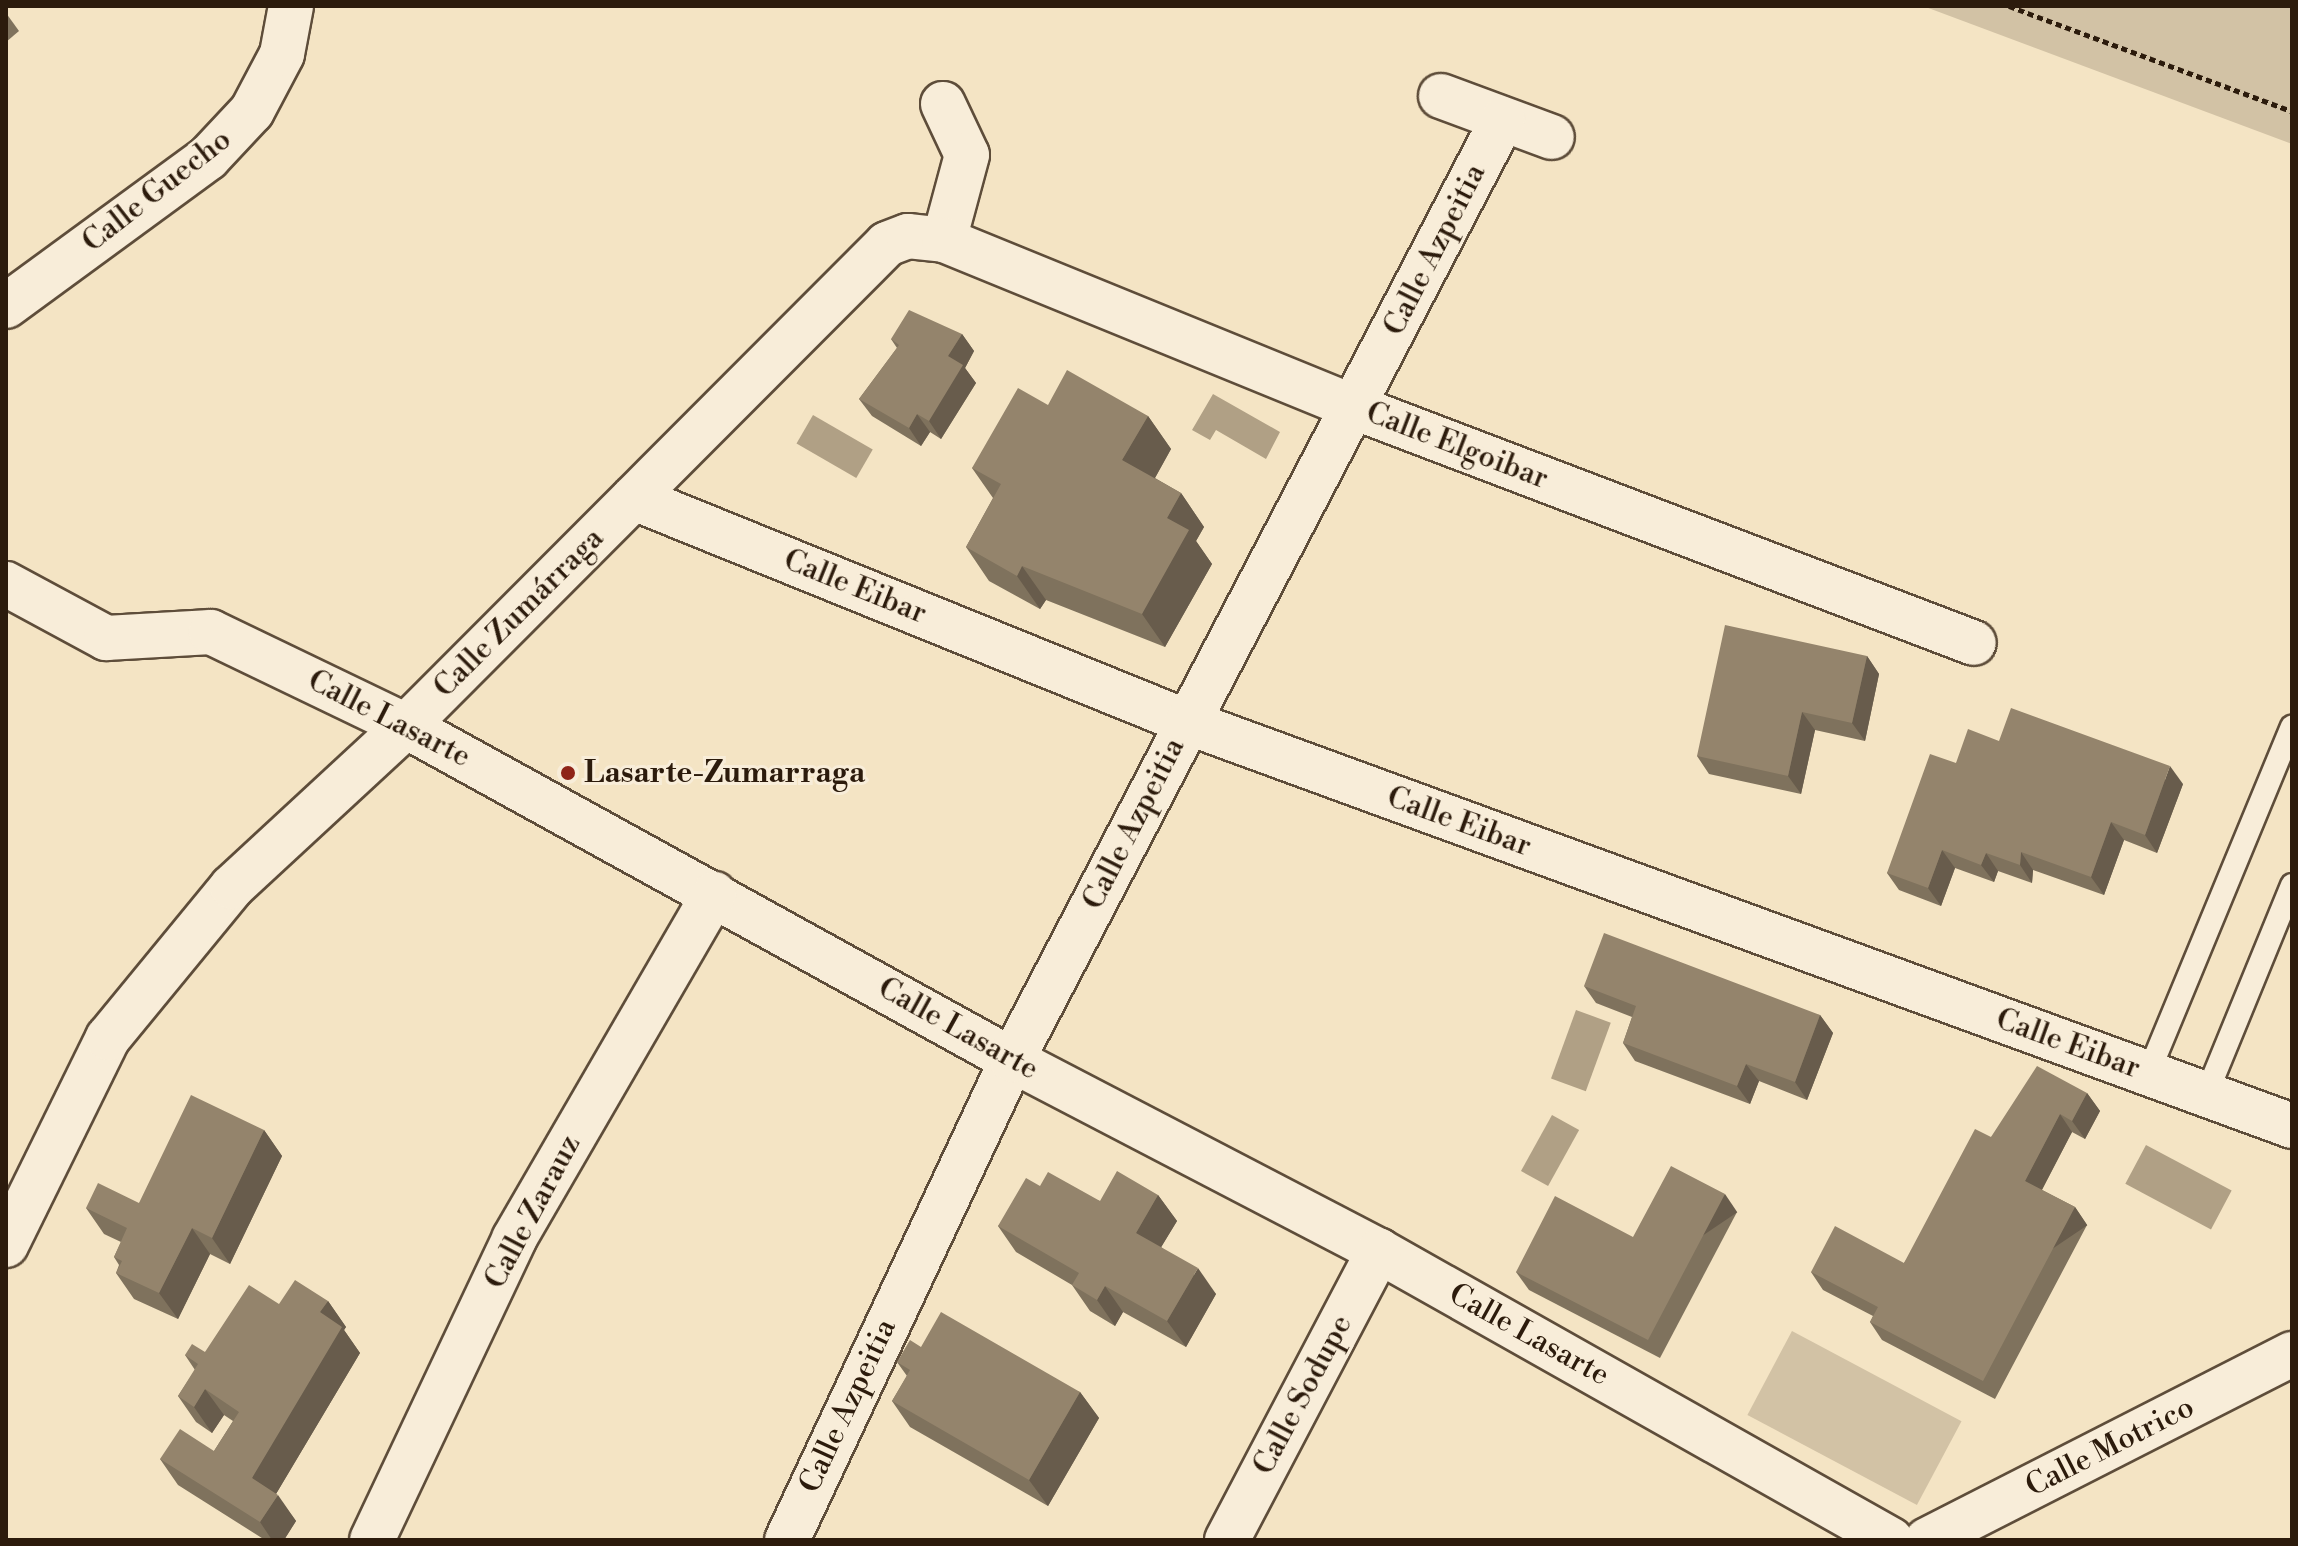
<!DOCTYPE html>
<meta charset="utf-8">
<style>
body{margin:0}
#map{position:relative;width:2298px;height:1546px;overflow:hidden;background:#f4e4c4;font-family:"Libre Bodoni",serif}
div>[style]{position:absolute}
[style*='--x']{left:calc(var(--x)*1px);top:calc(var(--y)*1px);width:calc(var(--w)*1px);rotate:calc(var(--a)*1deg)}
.green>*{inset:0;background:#d2c2a5;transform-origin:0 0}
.water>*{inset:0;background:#b0a085;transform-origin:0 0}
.path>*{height:5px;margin-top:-2.5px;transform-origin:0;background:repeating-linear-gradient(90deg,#2c1b0c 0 6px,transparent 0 10px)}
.roads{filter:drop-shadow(2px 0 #5e4d3a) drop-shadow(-2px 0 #5e4d3a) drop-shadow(0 2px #5e4d3a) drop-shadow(0 -2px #5e4d3a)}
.lane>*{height:22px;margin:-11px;padding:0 11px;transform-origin:11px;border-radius:11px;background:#f8edd9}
.street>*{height:44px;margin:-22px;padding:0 22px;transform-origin:22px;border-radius:22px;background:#f8edd9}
.wall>*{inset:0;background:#7f725d}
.shaded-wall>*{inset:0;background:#685c4c;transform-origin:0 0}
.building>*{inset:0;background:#94846c}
.dots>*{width:22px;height:22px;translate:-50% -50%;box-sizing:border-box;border:4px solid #f8edd9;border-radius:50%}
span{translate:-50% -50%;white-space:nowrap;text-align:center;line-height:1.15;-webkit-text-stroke:6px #f8edd9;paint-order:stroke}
.street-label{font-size:30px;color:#2c1b0c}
.poi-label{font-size:30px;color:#2c1b0c;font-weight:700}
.left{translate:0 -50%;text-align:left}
.frame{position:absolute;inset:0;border:8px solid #2c1b0c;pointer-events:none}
</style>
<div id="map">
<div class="green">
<div style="clip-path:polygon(1923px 6px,2292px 6px,2292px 144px)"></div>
<div style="left:1792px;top:1331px;width:192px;height:95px;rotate:28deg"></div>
</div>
<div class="water">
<div style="clip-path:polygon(1213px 394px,1280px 432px,1266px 459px,1216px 430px,1210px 440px,1192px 430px)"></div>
<div style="left:813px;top:415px;width:69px;height:33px;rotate:30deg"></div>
<div style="left:1576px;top:1010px;width:37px;height:73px;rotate:20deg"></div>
<div style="left:1552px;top:1115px;width:31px;height:64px;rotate:29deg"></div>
<div style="left:2146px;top:1145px;width:97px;height:44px;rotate:28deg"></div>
</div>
<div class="path">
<div style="--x:2009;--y:6;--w:302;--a:20.4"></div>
</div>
<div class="roads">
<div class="lane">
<div style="--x:2148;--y:1074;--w:376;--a:-67.5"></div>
<div style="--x:2206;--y:1095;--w:227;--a:-67.7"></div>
</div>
<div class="street">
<div style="--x:1441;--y:96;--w:118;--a:20.3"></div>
<div style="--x:943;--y:104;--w:56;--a:64.8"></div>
<div style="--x:967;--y:155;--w:88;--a:105.1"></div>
<div style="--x:6;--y:306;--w:250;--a:-36.2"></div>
<div style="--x:208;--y:158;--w:64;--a:-46.9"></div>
<div style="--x:252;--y:111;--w:64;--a:-62.2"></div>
<div style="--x:282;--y:54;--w:49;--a:-79.4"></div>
<div style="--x:634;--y:498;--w:597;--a:22.05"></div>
<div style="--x:1187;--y:722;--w:1177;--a:20.08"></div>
<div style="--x:6;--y:584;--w:114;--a:28.4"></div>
<div style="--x:106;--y:638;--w:105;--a:-3.3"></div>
<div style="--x:211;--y:632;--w:216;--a:25.7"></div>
<div style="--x:406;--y:726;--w:692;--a:28.86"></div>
<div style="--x:1012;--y:1060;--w:414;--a:27.5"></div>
<div style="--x:1379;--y:1251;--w:588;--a:29.44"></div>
<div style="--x:6;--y:1245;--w:231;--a:-63.8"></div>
<div style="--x:108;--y:1038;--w:195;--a:-50.6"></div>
<div style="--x:232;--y:887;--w:237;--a:-42.8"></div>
<div style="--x:406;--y:726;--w:681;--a:-45.06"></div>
<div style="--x:887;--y:244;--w:22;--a:-21"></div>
<div style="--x:908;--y:236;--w:36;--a:6"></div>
<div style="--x:944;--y:240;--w:443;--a:22.2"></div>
<div style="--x:1354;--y:407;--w:663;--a:20.84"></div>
<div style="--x:372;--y:1540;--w:333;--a:-64.7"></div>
<div style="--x:514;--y:1239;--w:399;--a:-59.9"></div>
<div style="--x:787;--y:1540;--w:530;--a:-64.89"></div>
<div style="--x:1012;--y:1060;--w:1061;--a:-62.45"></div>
<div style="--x:1227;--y:1540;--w:327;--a:-62.3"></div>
<div style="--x:1927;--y:1540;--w:410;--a:-27"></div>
</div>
</div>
<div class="wall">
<div style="clip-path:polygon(6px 13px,19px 31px,6px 42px)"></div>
<div style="clip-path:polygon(962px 334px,974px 351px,965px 368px,976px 383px,941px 439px,930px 432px,921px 446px,872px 416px,859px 399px,897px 348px,891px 339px)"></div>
<div style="clip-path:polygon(1048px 405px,1148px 416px,1171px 449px,1155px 478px,1181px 493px,1204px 527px,1196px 541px,1212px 564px,1165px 647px,1046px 600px,1040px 609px,989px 581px,966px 547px,993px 498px,972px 468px)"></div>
<div style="clip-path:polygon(1867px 656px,1879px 674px,1865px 741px,1815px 730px,1801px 794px,1709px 774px,1697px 756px)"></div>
<div style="clip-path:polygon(1999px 741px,2183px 784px,2157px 853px,2124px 840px,2104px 895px,2033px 870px,2032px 883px,1998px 871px,1994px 882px,1955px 868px,1941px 906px,1899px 890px,1887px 873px,1956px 763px)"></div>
<div style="clip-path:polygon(1584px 986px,1820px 1015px,1833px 1033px,1807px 1100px,1759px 1081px,1750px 1104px,1635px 1061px,1623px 1043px,1632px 1017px,1596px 1003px)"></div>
<div style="clip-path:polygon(2087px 1093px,2100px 1111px,2085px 1139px,2072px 1132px,2042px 1190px,2075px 1207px,2087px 1225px,1995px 1399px,1882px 1340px,1870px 1322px,1873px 1316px,1823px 1290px,1811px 1272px,1904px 1263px,1991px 1137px)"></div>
<div style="clip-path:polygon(264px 1130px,282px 1156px,230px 1264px,210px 1254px,178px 1319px,134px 1299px,116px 1273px,119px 1265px,114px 1257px,121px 1242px,104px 1234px,86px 1208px,139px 1203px)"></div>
<div style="clip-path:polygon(1040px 1186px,1100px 1201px,1158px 1195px,1177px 1221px,1161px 1247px,1216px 1294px,1186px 1347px,1123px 1312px,1115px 1326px,1090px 1311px,1072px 1285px,1016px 1252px,998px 1226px)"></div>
<div style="clip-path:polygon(1737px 1212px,1660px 1358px,1529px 1290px,1516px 1272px,1633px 1237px)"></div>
<div style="clip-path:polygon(328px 1301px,346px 1327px,344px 1330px,360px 1353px,276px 1494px,296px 1521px,284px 1540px,265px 1540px,178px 1485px,160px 1459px,214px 1451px,233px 1421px,224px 1415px,212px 1433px,196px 1422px,178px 1396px,195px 1370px,185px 1355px,205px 1352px)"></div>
<div style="clip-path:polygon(921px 1347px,1080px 1392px,1099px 1418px,1048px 1506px,910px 1427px,892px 1401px,907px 1376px,897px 1362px)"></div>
</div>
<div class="shaded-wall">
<div style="clip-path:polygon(962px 334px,974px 351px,965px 368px,976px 383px,941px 439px,929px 421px,948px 356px)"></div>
<div style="clip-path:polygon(917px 414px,930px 432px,921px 446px,909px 428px)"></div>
<div style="clip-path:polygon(1148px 416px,1171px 449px,1146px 494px,1122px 460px)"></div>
<div style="clip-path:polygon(1181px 493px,1204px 527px,1196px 541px,1212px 564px,1165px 647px,1142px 614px,1167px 518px)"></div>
<div style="clip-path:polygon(1022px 566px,1046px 600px,1040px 609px,1017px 576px)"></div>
<div style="clip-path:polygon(1867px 656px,1879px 674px,1865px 741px,1852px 723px)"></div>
<div style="clip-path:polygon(1802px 712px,1815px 730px,1801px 794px,1788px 776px)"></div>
<div style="clip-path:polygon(2170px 766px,2183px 784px,2157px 853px,2145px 835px)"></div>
<div style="clip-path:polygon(2111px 822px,2124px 840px,2104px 895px,2091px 877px)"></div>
<div style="clip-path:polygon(1942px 850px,1955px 868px,1941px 906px,1928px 888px)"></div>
<div style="clip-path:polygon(2021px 852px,2033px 870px,2032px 883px,2020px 865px)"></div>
<div style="clip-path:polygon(1986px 853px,1998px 871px,1994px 882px,1981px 865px)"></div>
<div style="clip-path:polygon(1820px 1015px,1833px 1033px,1807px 1100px,1795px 1082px)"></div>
<div style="clip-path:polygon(1746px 1064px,1759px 1081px,1750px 1104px,1737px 1086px)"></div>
<div style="clip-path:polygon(2087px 1093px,2100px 1111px,2085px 1139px,2072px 1121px)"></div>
<div style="clip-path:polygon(2060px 1114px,2072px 1132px,2037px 1199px,2025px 1181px)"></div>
<div style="clip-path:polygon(264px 1130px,282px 1156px,230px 1264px,212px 1238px)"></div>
<div style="left:1725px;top:1194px;width:22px;height:165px;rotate:56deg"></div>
<div style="clip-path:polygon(1158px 1195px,1177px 1221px,1154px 1259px,1136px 1233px)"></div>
<div style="left:2075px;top:1207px;width:22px;height:197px;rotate:56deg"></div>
<div style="clip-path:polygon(192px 1228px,210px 1254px,178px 1319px,159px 1293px)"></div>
<div style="clip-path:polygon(1198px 1268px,1216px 1294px,1186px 1347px,1167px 1321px)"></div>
<div style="clip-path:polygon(1105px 1286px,1123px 1312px,1115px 1326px,1097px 1300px)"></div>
<div style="clip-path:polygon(328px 1301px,346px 1327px,344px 1330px,360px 1353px,270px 1504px,252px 1478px,320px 1312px)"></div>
<div style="clip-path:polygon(205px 1389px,224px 1415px,212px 1433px,194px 1407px)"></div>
<div style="clip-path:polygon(1080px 1392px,1099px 1418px,1048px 1506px,1029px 1480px)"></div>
<div style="clip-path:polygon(278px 1495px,296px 1521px,284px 1540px,272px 1540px,260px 1522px)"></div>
</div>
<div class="building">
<div style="clip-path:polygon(909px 310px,962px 334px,948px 356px,963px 365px,929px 421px,917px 414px,909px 428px,859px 399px,899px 345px,891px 339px)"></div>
<div style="clip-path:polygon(1067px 370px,1148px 416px,1122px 460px,1181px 493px,1167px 518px,1189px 530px,1142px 614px,1022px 566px,1017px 576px,966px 547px,1001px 484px,972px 468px,1018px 388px,1048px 405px)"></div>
<div style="clip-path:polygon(1725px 625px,1867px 656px,1852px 723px,1802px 712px,1788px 776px,1697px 756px)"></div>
<div style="clip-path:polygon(2011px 708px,2170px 766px,2145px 835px,2111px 822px,2091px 877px,2021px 852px,2020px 865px,1986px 853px,1981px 865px,1942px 850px,1928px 888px,1887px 873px,1930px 754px,1956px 763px,1968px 729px,1999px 741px)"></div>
<div style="clip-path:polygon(1604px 933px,1820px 1015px,1795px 1082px,1746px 1064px,1737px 1086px,1623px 1043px,1636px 1006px,1584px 986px)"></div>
<div style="clip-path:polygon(2037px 1066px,2087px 1093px,2072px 1121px,2060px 1114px,2025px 1181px,2075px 1207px,1983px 1381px,1870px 1322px,1878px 1307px,1811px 1272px,1835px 1226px,1904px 1263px,1975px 1129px,1991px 1137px)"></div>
<div style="clip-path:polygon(191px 1095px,264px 1130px,212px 1238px,192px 1228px,159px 1293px,116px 1273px,122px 1261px,114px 1257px,127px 1228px,86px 1208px,98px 1183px,139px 1203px)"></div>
<div style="clip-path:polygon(1671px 1166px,1725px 1194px,1648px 1340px,1516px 1272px,1555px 1196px,1633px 1237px)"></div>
<div style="clip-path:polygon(1117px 1171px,1158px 1195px,1136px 1233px,1198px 1268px,1167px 1321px,1105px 1286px,1097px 1300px,1072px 1285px,1079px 1273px,998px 1226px,1026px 1178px,1040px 1186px,1048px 1172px,1100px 1201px)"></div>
<div style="clip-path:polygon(295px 1280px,328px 1301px,320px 1312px,342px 1327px,252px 1478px,278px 1495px,260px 1522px,160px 1459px,180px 1429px,214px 1451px,239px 1412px,205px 1389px,194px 1407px,178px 1396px,198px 1364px,185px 1355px,192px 1344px,205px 1352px,249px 1285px,279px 1304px)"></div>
<div style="clip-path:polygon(941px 1312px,1080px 1392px,1029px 1480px,892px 1401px,910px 1370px,897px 1362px,910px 1340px,921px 1347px)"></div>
</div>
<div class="dots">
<div style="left:568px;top:773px;background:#8f2418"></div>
</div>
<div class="street-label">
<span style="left:157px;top:191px;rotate:-38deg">Calle Guecho</span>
<span style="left:1435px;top:250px;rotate:-63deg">Calle Azpeitia</span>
<span style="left:1457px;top:446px;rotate:21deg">Calle Elgoibar</span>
<span style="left:855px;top:587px;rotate:22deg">Calle Eibar</span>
<span style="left:519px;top:613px;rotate:-45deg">Calle Zumárraga</span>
<span style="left:389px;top:719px;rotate:27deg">Calle Lasarte</span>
<span style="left:1459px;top:822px;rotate:20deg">Calle Eibar</span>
<span style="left:1134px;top:824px;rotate:-63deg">Calle Azpeitia</span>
<span style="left:958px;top:1029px;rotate:29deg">Calle Lasarte</span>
<span style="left:2068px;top:1044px;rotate:20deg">Calle Eibar</span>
<span style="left:533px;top:1212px;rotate:-62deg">Calle Zarauz</span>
<span style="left:1529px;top:1335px;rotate:29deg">Calle Lasarte</span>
<span style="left:1303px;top:1395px;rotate:-62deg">Calle Sodupe</span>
<span style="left:848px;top:1406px;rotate:-65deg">Calle Azpeitia</span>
<span style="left:2110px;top:1447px;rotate:-27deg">Calle Motrico</span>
</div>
<div class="poi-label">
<span class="left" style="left:584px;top:773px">Lasarte-Zumarraga</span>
</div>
<div class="frame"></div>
</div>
